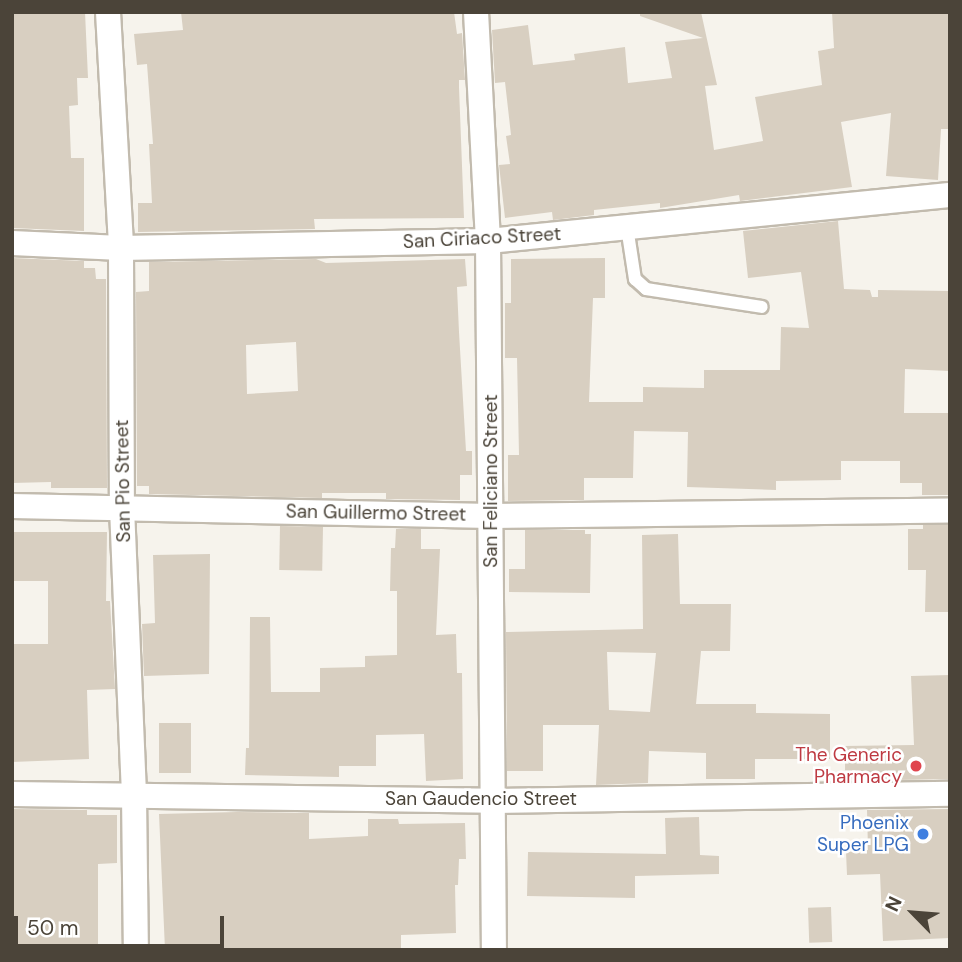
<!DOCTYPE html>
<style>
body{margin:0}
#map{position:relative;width:962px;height:962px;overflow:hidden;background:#f6f3ec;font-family:"DM Sans",sans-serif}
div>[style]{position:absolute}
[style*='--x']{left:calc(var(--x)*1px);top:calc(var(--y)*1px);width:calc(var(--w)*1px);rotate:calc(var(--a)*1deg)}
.building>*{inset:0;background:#d8cfc1;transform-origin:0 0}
.roads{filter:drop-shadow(2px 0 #c2bbae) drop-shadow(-2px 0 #c2bbae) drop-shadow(0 2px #c2bbae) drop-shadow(0 -2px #c2bbae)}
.service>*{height:12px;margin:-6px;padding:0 6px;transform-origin:6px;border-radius:6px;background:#fff}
.minor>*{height:24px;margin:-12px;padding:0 12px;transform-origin:12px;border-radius:12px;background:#fff}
.dots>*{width:19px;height:19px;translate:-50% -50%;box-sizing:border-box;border:4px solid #fff;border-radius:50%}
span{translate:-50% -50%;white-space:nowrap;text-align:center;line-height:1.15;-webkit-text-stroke:5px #fff;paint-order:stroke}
.street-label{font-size:19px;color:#4b4439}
.health-label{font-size:19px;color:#be3a42}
.right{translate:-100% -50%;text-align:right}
.shop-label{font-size:19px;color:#366cbe}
.frame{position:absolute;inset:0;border:14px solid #4b4439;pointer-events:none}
.north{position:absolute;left:878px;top:878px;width:70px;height:70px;-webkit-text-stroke:5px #fff;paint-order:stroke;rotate:295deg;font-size:19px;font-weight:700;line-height:28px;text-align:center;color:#4b4439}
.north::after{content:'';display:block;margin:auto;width:24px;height:32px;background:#4b4439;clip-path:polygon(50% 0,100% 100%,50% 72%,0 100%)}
.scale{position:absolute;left:14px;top:916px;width:210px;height:32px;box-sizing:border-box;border:4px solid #4b4439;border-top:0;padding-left:9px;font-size:21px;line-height:24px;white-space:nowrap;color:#4b4439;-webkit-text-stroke:5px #fff;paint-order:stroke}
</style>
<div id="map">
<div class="building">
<div style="clip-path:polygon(12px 12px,85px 12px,88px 78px,77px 78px,78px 105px,69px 106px,71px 158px,84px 158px,84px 231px,12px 228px)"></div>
<div style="clip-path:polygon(181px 12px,454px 12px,457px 34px,462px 33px,465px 80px,459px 80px,459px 87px,464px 218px,314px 219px,315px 229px,138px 232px,138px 203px,152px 203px,149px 144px,153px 144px,147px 64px,137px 65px,134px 34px,183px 30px)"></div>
<div style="clip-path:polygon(640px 12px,701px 12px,717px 85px,705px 86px,714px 150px,763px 141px,755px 97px,822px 85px,818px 51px,834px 48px,832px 12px,950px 12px,950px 129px,941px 129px,938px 180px,886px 176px,891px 113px,841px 122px,852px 187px,740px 201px,739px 195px,660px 208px,660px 203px,594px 210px,594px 215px,553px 220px,552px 212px,505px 218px,499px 165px,510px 164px,506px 136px,511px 135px,505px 82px,495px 83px,492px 30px,528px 25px,533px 65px,575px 60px,574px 54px,625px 47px,628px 83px,672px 78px,665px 42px,703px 38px,640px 16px)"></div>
<div style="clip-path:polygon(838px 221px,844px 289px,870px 290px,872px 297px,878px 297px,878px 290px,950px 291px,950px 371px,905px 369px,904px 413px,950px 413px,950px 495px,922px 495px,922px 483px,900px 483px,900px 461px,841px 461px,841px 480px,776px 481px,776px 490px,687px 487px,688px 432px,634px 431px,633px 478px,584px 478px,584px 500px,508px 501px,508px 455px,519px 455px,517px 358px,505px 358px,505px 303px,511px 303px,511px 259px,605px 258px,605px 298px,593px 298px,589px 402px,643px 402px,643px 387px,704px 388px,704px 370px,780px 370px,781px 327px,809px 328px,801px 272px,748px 278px,743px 231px)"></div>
<div style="clip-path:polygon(12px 258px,84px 261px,84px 268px,95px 268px,96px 279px,106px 279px,107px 488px,51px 488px,51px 482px,12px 483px)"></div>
<div style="clip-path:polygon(evenodd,316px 259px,326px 263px,465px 259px,467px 286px,457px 287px,459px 332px,466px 451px,472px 451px,472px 475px,460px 475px,460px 500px,386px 499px,386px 493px,322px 493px,322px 498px,149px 494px,149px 486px,137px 486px,136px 292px,149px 291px,149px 262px,316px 259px,296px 342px,298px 391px,247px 394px,246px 345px,296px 342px)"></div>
<div style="clip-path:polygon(923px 525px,950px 525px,950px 612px,925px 612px,926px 570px,908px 570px,908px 529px,923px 529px)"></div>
<div style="left:280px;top:526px;width:43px;height:44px;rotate:1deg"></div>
<div style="clip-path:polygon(396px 529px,421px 529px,421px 549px,440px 549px,436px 635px,456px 634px,457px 673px,462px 673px,463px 779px,426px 781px,424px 734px,376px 735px,376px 766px,339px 766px,339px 777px,245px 775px,246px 748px,249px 748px,250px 617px,270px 617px,271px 692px,320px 692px,320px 668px,365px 667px,365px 656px,397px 655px,397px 591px,390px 591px,391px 548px,395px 548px)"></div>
<div style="clip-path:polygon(525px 530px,585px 530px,585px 534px,591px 534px,590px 593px,509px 592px,509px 569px,525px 569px)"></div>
<div style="clip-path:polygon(12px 532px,107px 532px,106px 601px,110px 601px,115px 689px,87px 690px,89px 759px,12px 762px,12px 644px,48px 644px,48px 581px,12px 581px)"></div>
<div style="clip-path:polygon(evenodd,678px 534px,680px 604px,731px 604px,730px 651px,701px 651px,696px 704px,756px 704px,756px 713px,830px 714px,830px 759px,755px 759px,755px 779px,706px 779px,706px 753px,649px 751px,648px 783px,596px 785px,599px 725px,543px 725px,543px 771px,507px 771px,506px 632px,643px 629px,642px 535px,678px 534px,607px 652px,656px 653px,650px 712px,609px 710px,607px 652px)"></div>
<div style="clip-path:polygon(210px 554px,209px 674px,144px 676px,142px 624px,155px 623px,153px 555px)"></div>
<div style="clip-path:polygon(950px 675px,950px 779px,845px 781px,845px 746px,914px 745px,911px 676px)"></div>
<div style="left:159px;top:723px;width:32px;height:50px"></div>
<div style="clip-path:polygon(12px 809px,87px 810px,87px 815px,117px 815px,117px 863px,98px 864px,98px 950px,12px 950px)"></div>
<div style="clip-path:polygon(950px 809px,950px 938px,883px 941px,880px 874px,847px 875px,846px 852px,868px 850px,867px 810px)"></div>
<div style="clip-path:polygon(237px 812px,309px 813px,309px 839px,368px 836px,368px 819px,398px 819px,399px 824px,465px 823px,466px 859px,459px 859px,458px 885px,455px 885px,456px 933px,401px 935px,401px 950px,165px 950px,159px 814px)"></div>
<div style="clip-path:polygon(699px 817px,700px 855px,719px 856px,719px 874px,635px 876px,635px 898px,527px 896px,528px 852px,666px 854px,665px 818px)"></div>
<div style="left:831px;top:907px;width:35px;height:23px;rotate:88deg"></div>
</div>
<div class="roads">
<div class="service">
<div style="--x:627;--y:227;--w:53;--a:81.3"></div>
<div style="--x:635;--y:279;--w:15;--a:42"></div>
<div style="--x:646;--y:289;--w:117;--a:8.8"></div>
</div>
<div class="minor">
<div style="--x:108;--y:12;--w:236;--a:86.8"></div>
<div style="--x:121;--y:248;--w:260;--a:89.8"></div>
<div style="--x:122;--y:508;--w:287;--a:87.6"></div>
<div style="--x:134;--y:795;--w:155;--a:89.3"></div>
<div style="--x:476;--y:12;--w:229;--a:87"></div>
<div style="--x:488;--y:241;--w:709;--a:89.52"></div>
<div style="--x:12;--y:243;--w:109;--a:2.6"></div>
<div style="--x:121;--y:248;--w:367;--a:-1.1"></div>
<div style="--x:488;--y:241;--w:464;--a:-5.7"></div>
<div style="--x:12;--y:506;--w:479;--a:1.2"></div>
<div style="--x:491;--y:516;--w:459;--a:-0.7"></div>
<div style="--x:12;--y:794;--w:480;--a:0.8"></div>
<div style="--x:492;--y:801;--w:458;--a:-0.9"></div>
</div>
</div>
<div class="dots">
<div style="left:916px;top:766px;background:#e0444e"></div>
<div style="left:923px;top:834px;background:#3f7fe0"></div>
</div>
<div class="street-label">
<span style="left:482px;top:238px;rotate:-3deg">San Ciriaco Street</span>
<span style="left:123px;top:481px;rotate:-91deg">San Pio Street</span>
<span style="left:491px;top:481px;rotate:-90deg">San Feliciano Street</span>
<span style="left:376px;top:513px;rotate:1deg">San Guillermo Street</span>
<span style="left:481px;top:799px">San Gaudencio Street</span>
</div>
<div class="health-label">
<span class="right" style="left:902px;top:766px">The Generic<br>Pharmacy</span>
</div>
<div class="shop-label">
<span class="right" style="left:909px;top:834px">Phoenix<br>Super LPG</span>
</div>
<div class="frame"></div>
<div class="north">N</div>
<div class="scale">50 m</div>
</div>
